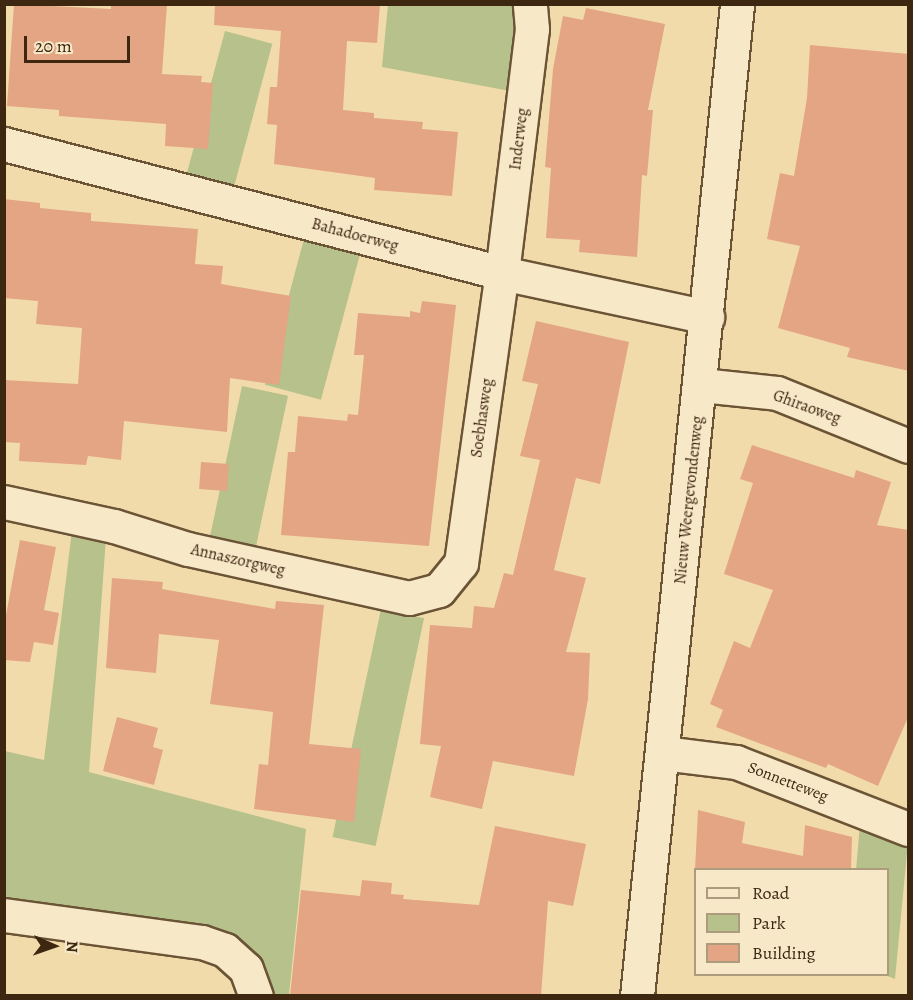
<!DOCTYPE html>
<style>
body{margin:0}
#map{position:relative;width:913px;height:1000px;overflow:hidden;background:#f2dbaa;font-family:Alegreya,serif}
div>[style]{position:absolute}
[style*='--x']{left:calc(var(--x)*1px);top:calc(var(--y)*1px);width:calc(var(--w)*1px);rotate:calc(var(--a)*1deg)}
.green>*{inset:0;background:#b6c18c;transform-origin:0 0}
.building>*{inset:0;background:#e3a584;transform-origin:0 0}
.roads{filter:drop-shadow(2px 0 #6b5436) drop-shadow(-2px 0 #6b5436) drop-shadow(0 2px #6b5436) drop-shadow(0 -2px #6b5436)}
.minor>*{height:33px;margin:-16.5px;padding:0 16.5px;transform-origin:16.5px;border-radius:16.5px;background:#f7e8c8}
span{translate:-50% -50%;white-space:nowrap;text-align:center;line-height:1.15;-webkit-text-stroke:5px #f7e8c8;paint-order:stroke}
.street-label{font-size:16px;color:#3e2710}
.frame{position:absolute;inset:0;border:6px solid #3e2710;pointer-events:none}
.legend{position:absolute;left:694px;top:868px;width:195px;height:108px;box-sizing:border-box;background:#f7e8c8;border:2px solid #ad9b7e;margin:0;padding:8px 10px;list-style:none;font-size:18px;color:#3e2710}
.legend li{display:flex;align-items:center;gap:12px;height:30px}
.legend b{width:30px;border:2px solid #ad9b7e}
.north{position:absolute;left:24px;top:916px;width:60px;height:60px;-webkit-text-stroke:4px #f7e8c8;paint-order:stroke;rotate:92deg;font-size:16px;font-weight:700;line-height:24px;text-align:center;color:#3e2710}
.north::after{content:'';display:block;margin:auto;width:21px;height:27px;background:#3e2710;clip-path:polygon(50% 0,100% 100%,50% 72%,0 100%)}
.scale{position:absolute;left:24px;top:36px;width:106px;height:27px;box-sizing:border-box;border:3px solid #3e2710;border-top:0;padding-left:8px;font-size:18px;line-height:21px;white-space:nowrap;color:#3e2710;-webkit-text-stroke:4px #f7e8c8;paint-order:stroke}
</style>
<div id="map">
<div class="green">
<div style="clip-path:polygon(388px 5px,519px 5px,515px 92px,382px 67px)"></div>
<div style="left:225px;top:31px;width:49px;height:152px;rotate:15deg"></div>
<div style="left:304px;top:239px;width:58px;height:151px;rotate:15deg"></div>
<div style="left:242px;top:386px;width:47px;height:159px;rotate:12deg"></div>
<div style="clip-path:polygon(72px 530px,106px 538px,89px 772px,306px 829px,289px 995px,263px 995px,253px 961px,5px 907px,5px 751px,44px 760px)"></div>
<div style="left:381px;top:609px;width:44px;height:233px;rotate:12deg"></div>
<div style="clip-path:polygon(860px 824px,908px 842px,895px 979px,885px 975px,888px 870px,856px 870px)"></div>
</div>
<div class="building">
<div style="clip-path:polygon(14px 4px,111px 9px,111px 4px,167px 4px,162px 74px,202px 76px,201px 82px,213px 83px,208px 149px,165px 146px,166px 124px,59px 116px,59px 110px,7px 106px)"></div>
<div style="clip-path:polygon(215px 4px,380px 4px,377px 43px,347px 41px,343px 110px,374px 113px,374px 118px,423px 122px,422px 129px,458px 132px,452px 196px,374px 190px,375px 178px,274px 164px,277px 125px,267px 124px,270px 87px,277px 87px,281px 31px,214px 25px)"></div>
<div style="clip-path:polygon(586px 8px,665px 24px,648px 110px,653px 110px,647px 176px,642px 175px,637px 257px,579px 252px,580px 240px,546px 238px,551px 168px,545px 167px,553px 69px,563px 16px,583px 20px)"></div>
<div style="clip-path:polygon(810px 45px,909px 54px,909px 371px,847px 357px,850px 348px,778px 328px,800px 246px,767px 239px,780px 173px,794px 176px,807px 98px)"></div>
<div style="clip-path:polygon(4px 199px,40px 203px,40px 208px,91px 213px,91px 221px,198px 229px,195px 264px,223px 266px,221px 284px,291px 296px,279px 385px,230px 378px,227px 432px,124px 421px,121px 460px,88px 456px,86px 465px,19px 461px,20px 443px,4px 442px,4px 380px,78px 384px,82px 328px,36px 324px,38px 301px,4px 298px)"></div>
<div style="clip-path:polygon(422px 301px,456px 305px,429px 546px,281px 535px,288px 452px,295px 452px,298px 416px,347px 421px,348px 414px,358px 415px,364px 355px,354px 355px,358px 313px,410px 317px,410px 311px,420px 313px)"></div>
<div style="clip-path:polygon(536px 321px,629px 342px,600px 484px,576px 478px,554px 570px,586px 578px,566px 652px,590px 653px,588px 699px,574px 776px,493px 761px,482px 809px,430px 797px,441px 746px,420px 744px,430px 625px,472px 628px,474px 606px,494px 608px,504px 573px,513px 575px,540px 460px,520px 456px,538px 384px,522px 381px)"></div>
<div style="clip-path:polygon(752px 445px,854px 478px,856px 470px,891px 482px,877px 525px,909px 530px,909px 715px,878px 786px,828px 764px,826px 768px,716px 727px,723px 710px,710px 704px,734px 641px,750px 648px,773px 590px,724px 574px,753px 483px,740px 479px)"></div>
<div style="left:201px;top:462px;width:28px;height:27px;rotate:4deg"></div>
<div style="clip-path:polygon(20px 540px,56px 547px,44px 610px,59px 613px,53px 645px,34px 642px,30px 662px,4px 660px,4px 626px)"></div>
<div style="clip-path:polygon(112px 578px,163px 582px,162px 589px,275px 609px,276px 601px,324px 605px,309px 744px,361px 749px,354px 822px,254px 809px,259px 764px,268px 765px,273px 712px,210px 704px,219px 640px,159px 634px,156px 673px,106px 668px)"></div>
<div style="clip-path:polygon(117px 717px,158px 728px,153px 747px,163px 750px,154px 785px,103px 771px)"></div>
<div style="clip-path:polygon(698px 810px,745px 822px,742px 843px,803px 856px,805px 825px,852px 837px,851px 870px,695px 870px)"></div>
<div style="clip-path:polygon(495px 826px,586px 844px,573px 906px,548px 901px,541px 996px,290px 996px,301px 890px,360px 896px,362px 880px,392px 883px,391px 894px,404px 895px,403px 899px,479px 905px)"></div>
</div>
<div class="roads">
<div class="minor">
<div style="--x:4;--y:144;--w:514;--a:14.52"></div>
<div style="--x:502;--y:273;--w:210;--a:12.1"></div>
<div style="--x:701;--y:385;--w:76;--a:6"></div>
<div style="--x:777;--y:393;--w:141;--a:22"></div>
<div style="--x:4;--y:502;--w:113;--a:12.3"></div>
<div style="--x:114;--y:526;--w:77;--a:17.3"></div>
<div style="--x:188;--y:549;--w:226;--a:12.5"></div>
<div style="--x:409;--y:598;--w:31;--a:-15"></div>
<div style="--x:439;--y:590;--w:35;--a:-51"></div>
<div style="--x:461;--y:563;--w:293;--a:-82"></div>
<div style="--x:502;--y:273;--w:246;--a:-83"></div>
<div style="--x:532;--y:29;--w:25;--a:-95"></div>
<div style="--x:663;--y:753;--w:74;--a:7"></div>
<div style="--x:736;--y:762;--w:185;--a:21.3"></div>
<div style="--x:4;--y:915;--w:200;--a:7.8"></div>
<div style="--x:202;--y:942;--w:24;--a:19"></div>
<div style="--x:225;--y:950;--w:28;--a:42"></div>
<div style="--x:246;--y:969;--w:29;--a:70"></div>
<div style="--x:637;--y:996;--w:997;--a:-84.24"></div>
</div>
</div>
<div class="street-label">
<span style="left:519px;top:139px;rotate:-83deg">Inderweg</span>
<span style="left:355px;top:235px;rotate:15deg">Bahadoerweg</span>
<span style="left:807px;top:407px;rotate:20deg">Ghiraoweg</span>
<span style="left:482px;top:418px;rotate:-82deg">Soebhasweg</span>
<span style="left:689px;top:500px;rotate:-84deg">Nieuw Weergevondenweg</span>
<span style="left:238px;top:560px;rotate:13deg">Annaszorgweg</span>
<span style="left:788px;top:782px;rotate:21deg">Sonnetteweg</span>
</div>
<div class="frame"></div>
<ul class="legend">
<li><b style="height:8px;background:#f7e8c8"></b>Road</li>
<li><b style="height:16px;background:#b6c18c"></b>Park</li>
<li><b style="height:16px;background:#e3a584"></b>Building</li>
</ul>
<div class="north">N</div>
<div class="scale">20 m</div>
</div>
